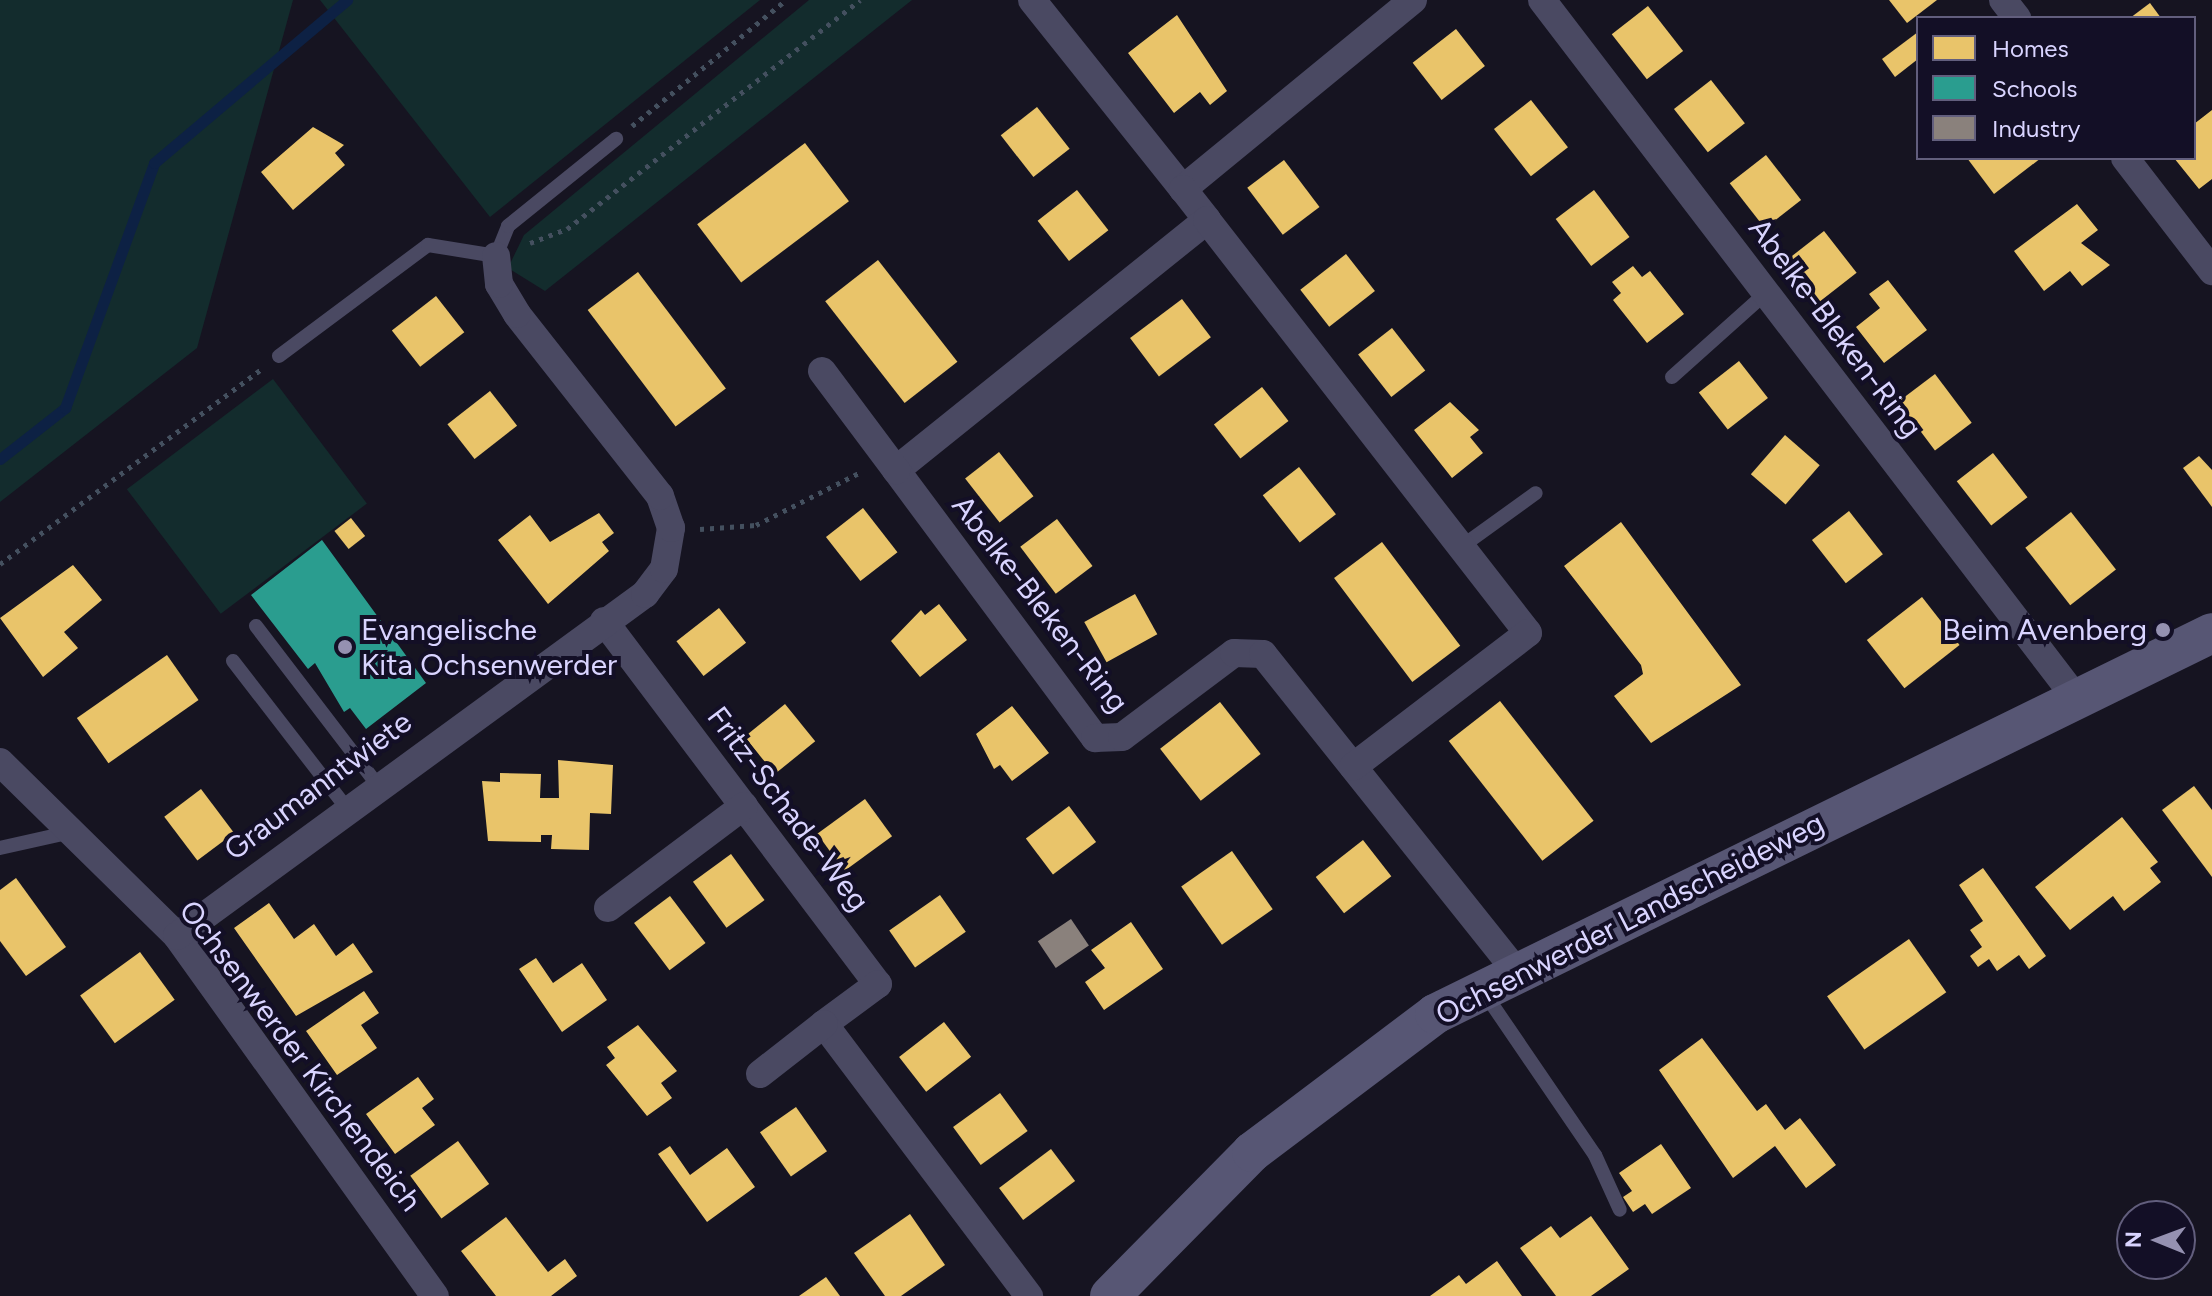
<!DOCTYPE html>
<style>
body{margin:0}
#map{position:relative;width:2212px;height:1296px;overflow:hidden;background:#161421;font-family:Figtree,sans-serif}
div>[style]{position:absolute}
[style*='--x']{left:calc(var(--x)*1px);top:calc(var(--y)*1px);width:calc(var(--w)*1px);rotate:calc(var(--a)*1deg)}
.green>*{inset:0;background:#132c2d;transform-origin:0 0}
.homes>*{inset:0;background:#e9c46a;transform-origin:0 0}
.schools>*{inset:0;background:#2a9d8f}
.industry>*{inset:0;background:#8a817c;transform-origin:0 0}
.stream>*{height:11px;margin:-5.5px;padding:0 5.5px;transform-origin:5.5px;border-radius:5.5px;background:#0d2144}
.path>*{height:5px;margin-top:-2.5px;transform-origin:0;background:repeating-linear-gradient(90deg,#44505f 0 4px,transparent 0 10px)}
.lane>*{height:14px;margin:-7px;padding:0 7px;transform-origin:7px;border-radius:7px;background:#4a4962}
.street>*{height:28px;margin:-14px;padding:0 14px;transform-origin:14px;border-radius:14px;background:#4a4962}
.secondary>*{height:40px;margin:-20px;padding:0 20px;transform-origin:20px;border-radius:20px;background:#575674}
.dots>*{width:22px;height:22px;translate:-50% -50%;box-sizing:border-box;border:4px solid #130f26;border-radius:50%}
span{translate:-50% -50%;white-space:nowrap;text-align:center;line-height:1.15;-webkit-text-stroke:8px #130f26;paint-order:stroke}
.street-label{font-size:30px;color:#d9d4ff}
.poi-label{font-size:30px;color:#d9d4ff}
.left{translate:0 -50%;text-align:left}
.right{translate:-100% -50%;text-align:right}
.legend{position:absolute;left:1916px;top:16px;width:280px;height:144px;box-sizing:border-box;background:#130f26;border:2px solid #625e7d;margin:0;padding:10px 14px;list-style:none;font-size:24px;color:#d9d4ff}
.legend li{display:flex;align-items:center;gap:16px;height:40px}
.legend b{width:40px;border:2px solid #625e7d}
.north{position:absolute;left:2116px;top:1200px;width:80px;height:80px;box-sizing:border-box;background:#130f26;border:2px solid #625e7d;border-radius:50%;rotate:271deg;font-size:22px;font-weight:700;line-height:32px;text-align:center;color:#d9d4ff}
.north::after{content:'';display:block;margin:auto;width:28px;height:36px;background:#9591b1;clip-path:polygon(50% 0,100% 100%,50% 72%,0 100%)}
</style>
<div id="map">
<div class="green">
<div style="clip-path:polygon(0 0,293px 0,197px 348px,0 502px)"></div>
<div style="clip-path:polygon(320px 0,760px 0,490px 217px)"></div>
<div style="clip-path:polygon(809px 0,912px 0,545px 291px,508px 268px,524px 235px)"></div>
<div style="left:273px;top:379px;width:156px;height:183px;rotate:53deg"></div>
</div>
<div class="homes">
<div style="clip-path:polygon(1889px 0,1937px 0,1907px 23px)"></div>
<div style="clip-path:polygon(2150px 3px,2161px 18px,2130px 18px)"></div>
<div style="left:1648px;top:6px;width:57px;height:46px;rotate:52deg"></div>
<div style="clip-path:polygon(1177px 15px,1227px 91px,1210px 105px,1200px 92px,1174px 113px,1128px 53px)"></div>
<div style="left:1456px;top:29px;width:47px;height:55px;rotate:52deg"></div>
<div style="clip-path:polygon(1918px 32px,1918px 59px,1895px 77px,1882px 59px)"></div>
<div style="left:1711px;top:80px;width:55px;height:47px;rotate:52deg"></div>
<div style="left:1531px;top:100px;width:60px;height:47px;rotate:52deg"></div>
<div style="left:1037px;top:107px;width:53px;height:46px;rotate:52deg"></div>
<div style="clip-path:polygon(2212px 110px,2212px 179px,2199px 189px,2174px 158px,2194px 158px,2194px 124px)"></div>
<div style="clip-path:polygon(313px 127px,344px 145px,335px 153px,345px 165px,293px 210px,261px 172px)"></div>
<div style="left:805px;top:143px;width:73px;height:135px;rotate:53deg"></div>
<div style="left:1766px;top:155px;width:57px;height:46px;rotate:52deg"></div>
<div style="clip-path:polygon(1967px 158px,2041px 158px,1994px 194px)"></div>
<div style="left:1284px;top:160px;width:59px;height:46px;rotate:53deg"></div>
<div style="left:1077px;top:190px;width:51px;height:50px;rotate:52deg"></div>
<div style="left:1594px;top:190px;width:59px;height:48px;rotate:53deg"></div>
<div style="clip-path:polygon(2077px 204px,2098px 230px,2081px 243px,2110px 265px,2082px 286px,2070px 271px,2044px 291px,2014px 251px)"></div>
<div style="left:1824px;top:231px;width:53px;height:48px;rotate:52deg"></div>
<div style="left:1346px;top:254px;width:47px;height:58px;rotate:52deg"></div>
<div style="left:878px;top:260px;width:129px;height:67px;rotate:52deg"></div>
<div style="clip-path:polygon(1633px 266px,1642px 277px,1650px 271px,1684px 314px,1647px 343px,1613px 300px,1621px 293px,1612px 282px)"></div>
<div style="left:638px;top:272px;width:146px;height:63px;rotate:53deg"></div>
<div style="clip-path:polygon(1888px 280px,1927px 330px,1884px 363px,1856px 327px,1880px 308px,1869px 294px)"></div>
<div style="left:436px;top:296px;width:46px;height:56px;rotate:52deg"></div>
<div style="left:1182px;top:299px;width:48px;height:65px;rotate:53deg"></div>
<div style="left:1392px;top:328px;width:54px;height:43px;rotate:52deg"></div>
<div style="left:1739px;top:361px;width:47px;height:51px;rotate:52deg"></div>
<div style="left:1935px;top:374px;width:61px;height:46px;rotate:53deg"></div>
<div style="left:1262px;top:387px;width:43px;height:61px;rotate:52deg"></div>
<div style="left:490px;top:391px;width:44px;height:54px;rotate:52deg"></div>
<div style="clip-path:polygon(1450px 402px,1479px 430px,1470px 437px,1483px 453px,1452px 478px,1414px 430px)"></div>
<div style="left:1785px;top:435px;width:46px;height:52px;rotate:41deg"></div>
<div style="left:999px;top:452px;width:56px;height:43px;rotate:52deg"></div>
<div style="left:1993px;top:453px;width:56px;height:46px;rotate:52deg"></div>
<div style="clip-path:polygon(2199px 456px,2212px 470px,2212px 507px,2183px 468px)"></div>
<div style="left:1299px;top:467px;width:60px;height:46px;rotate:52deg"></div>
<div style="left:863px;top:508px;width:56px;height:47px;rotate:52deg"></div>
<div style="left:1849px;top:511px;width:55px;height:47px;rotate:52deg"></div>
<div style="left:2071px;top:512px;width:73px;height:58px;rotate:52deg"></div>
<div style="clip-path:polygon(599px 513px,614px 533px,602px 542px,609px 551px,548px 604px,498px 540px,530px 515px,550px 542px)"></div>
<div style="left:351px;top:518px;width:23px;height:21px;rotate:52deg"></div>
<div style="left:1057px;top:519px;width:59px;height:46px;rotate:53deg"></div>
<div style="clip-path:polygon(1621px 522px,1741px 685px,1651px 743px,1614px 696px,1643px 674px,1641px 665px,1564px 566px)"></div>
<div style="left:1382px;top:542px;width:130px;height:60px;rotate:53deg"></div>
<div style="clip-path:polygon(73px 565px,102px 600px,64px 632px,78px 648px,43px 677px,0 618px)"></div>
<div style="left:1135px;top:594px;width:46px;height:58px;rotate:61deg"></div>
<div style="left:1922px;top:597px;width:61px;height:70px;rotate:52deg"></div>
<div style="clip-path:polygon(939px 604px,967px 640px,920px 677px,891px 641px,921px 610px,925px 615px)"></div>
<div style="left:719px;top:608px;width:44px;height:54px;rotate:52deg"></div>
<div style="left:167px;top:655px;width:55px;height:110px;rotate:55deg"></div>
<div style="left:1500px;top:701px;width:152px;height:65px;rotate:52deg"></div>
<div style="left:1220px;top:702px;width:66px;height:76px;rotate:52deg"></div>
<div style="left:785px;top:704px;width:48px;height:52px;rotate:51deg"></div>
<div style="clip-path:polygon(1012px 706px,1049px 753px,1012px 781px,1000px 765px,994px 769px,976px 734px)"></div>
<div style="clip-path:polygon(558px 760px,613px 765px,611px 814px,590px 813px,589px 850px,551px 849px,552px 835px,541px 835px,541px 842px,488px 841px,482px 781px,500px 782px,500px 773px,541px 774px,540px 798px,559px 798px)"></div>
<div style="clip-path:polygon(2194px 786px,2212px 810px,2212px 877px,2162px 810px)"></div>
<div style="left:201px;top:789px;width:55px;height:46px;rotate:53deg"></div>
<div style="left:865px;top:799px;width:46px;height:59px;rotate:54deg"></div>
<div style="left:1069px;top:806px;width:45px;height:54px;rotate:53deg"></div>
<div style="clip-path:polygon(2122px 817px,2158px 862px,2150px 868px,2161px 882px,2124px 911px,2113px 896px,2070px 930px,2035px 887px)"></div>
<div style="left:1363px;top:840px;width:46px;height:60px;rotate:52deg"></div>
<div style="left:1232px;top:851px;width:71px;height:62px;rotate:55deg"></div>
<div style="left:731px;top:854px;width:57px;height:47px;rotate:54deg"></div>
<div style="clip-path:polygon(1983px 868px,2046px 956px,2029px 969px,2019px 955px,1997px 971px,1989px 959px,1978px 967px,1970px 956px,1982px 947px,1970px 930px,1983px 921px,1959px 885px)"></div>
<div style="clip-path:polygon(16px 878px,66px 947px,26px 976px,0 941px,0 890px)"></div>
<div style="left:940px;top:895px;width:45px;height:62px;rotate:55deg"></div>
<div style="left:670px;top:896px;width:59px;height:45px;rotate:53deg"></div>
<div style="clip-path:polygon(269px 903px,294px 939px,314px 924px,336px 956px,353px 943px,373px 972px,296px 1016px,234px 928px)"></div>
<div style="clip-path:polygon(1131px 922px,1163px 969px,1104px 1010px,1085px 982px,1105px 968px,1091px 950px)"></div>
<div style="left:1909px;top:939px;width:65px;height:100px;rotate:55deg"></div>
<div style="left:140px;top:952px;width:59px;height:74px;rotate:54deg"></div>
<div style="clip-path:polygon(536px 958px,553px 983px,582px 963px,607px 1000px,562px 1032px,519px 969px)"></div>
<div style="clip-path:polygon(364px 991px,379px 1013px,361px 1025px,377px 1048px,337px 1075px,306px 1031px)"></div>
<div style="left:944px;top:1022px;width:44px;height:57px;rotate:52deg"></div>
<div style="clip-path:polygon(638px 1025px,677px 1071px,661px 1083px,672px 1098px,647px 1116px,606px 1065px,615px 1058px,607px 1047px)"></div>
<div style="clip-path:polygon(1702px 1038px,1757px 1111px,1766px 1104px,1785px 1130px,1800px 1118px,1836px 1165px,1806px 1188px,1775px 1146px,1733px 1178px,1659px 1070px)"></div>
<div style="clip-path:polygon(418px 1077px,434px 1099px,422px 1108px,435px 1125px,395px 1154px,366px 1114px)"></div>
<div style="left:1000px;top:1093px;width:47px;height:58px;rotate:54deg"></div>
<div style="left:796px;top:1107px;width:54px;height:44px;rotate:55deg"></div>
<div style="left:458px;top:1141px;width:53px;height:59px;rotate:54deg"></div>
<div style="clip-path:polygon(1661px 1144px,1691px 1188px,1652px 1214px,1645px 1204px,1633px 1212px,1623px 1197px,1632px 1191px,1619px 1173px)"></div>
<div style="clip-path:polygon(670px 1146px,690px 1175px,727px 1148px,755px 1187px,707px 1222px,658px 1154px)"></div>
<div style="left:1051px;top:1149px;width:40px;height:65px;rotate:53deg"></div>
<div style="clip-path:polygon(910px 1214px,945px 1265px,901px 1296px,885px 1296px,854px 1253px)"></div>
<div style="clip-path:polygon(1591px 1216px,1629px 1269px,1591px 1296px,1556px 1296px,1520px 1248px,1551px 1226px,1560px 1238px)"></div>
<div style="clip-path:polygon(506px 1217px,548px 1272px,565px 1259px,577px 1276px,551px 1296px,496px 1296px,461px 1251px)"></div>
<div style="clip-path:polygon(1497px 1261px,1522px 1296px,1430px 1296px,1459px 1275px,1466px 1284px)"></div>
<div style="clip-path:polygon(826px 1277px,840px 1296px,799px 1296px)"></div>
</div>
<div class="schools">
<div style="clip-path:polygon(322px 540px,426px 683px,366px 729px,350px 708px,344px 712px,315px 663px,308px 669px,251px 595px)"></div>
</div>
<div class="industry">
<div style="left:1071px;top:919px;width:32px;height:40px;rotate:56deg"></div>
</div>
<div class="stream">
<div style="--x:0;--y:459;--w:83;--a:-38.1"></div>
<div style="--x:65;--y:408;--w:261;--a:-70"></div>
<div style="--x:154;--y:163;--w:253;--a:-40.2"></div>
</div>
<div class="path">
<div style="--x:632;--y:126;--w:199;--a:-39.3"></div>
<div style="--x:530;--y:243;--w:40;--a:-21"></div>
<div style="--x:567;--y:229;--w:372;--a:-38"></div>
<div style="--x:700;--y:529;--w:56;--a:-4.1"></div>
<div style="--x:756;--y:525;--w:118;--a:-26.8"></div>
<div style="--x:0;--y:564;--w:327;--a:-36.7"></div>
</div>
<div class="lane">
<div style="--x:279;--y:356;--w:186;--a:-36.7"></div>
<div style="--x:428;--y:245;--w:69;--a:9.2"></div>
<div style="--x:496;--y:256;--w:32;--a:-68"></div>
<div style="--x:508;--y:226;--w:139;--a:-38.9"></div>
<div style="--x:1672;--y:377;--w:126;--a:-41.8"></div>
<div style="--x:1461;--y:547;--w:92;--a:-35.8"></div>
<div style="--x:256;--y:626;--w:198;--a:52.6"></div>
<div style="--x:233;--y:661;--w:183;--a:52.3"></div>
<div style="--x:0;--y:848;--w:69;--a:-12.6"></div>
<div style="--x:1483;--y:991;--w:199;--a:55.7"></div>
<div style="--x:1595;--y:1155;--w:60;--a:65.6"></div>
</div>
<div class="street">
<div style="--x:1032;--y:0;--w:242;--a:51.4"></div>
<div style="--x:1413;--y:0;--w:298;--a:140.6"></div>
<div style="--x:1183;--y:189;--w:39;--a:52"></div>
<div style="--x:1207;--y:220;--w:399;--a:141.2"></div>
<div style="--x:896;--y:470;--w:334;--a:53.4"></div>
<div style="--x:1095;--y:738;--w:27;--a:-2"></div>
<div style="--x:1122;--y:737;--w:140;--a:-36.9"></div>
<div style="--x:1234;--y:653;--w:29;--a:2"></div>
<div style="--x:1263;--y:654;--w:408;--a:51.4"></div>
<div style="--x:1542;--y:0;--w:877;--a:52.59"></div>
<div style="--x:2003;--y:0;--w:23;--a:52"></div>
<div style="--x:2125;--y:158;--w:143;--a:52.4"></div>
<div style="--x:1207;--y:220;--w:523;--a:52.14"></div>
<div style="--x:1528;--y:633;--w:220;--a:142.6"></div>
<div style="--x:822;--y:371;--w:124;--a:53.2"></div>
<div style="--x:604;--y:621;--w:455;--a:53"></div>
<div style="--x:878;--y:984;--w:67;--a:143.5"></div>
<div style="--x:824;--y:1024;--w:341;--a:53"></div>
<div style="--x:0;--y:762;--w:248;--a:44.5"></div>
<div style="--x:177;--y:936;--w:443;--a:54.4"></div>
<div style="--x:608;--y:908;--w:170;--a:-36.9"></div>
<div style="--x:177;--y:936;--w:580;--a:-36.16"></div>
<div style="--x:645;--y:594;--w:31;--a:-53"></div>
<div style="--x:664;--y:569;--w:42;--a:-80.3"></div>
<div style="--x:671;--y:528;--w:34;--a:-109"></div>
<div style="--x:660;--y:496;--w:231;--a:-128.2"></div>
<div style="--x:517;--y:314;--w:35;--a:-121"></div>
<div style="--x:499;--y:284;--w:28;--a:-96"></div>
<div style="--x:760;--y:1074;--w:81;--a:-38"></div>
</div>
<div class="secondary">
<div style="--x:1110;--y:1296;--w:202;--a:-45.4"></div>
<div style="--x:1252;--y:1152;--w:229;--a:-37"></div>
<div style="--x:1435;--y:1014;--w:865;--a:-26.12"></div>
</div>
<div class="dots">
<div style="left:2163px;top:630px;background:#9591b1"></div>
<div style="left:345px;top:647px;background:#9591b1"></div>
</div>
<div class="street-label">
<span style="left:1835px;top:328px;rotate:53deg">Abelke-Bleken-Ring</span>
<span style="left:1040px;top:604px;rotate:52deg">Abelke-Bleken-Ring</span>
<span style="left:318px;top:786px;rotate:-37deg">Graumanntwiete</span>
<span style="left:788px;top:809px;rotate:53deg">Fritz-Schade-Weg</span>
<span style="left:1630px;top:919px;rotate:-27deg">Ochsenwerder Landscheideweg</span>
<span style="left:300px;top:1056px;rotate:53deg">Ochsenwerder Kirchendeich</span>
</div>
<div class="poi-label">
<span class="left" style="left:361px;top:647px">Evangelische<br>Kita Ochsenwerder</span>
<span class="right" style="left:2147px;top:630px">Beim Avenberg</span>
</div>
<ul class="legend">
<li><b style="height:22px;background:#e9c46a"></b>Homes</li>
<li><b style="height:22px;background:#2a9d8f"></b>Schools</li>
<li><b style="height:22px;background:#8a817c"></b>Industry</li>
</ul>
<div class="north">N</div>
</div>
